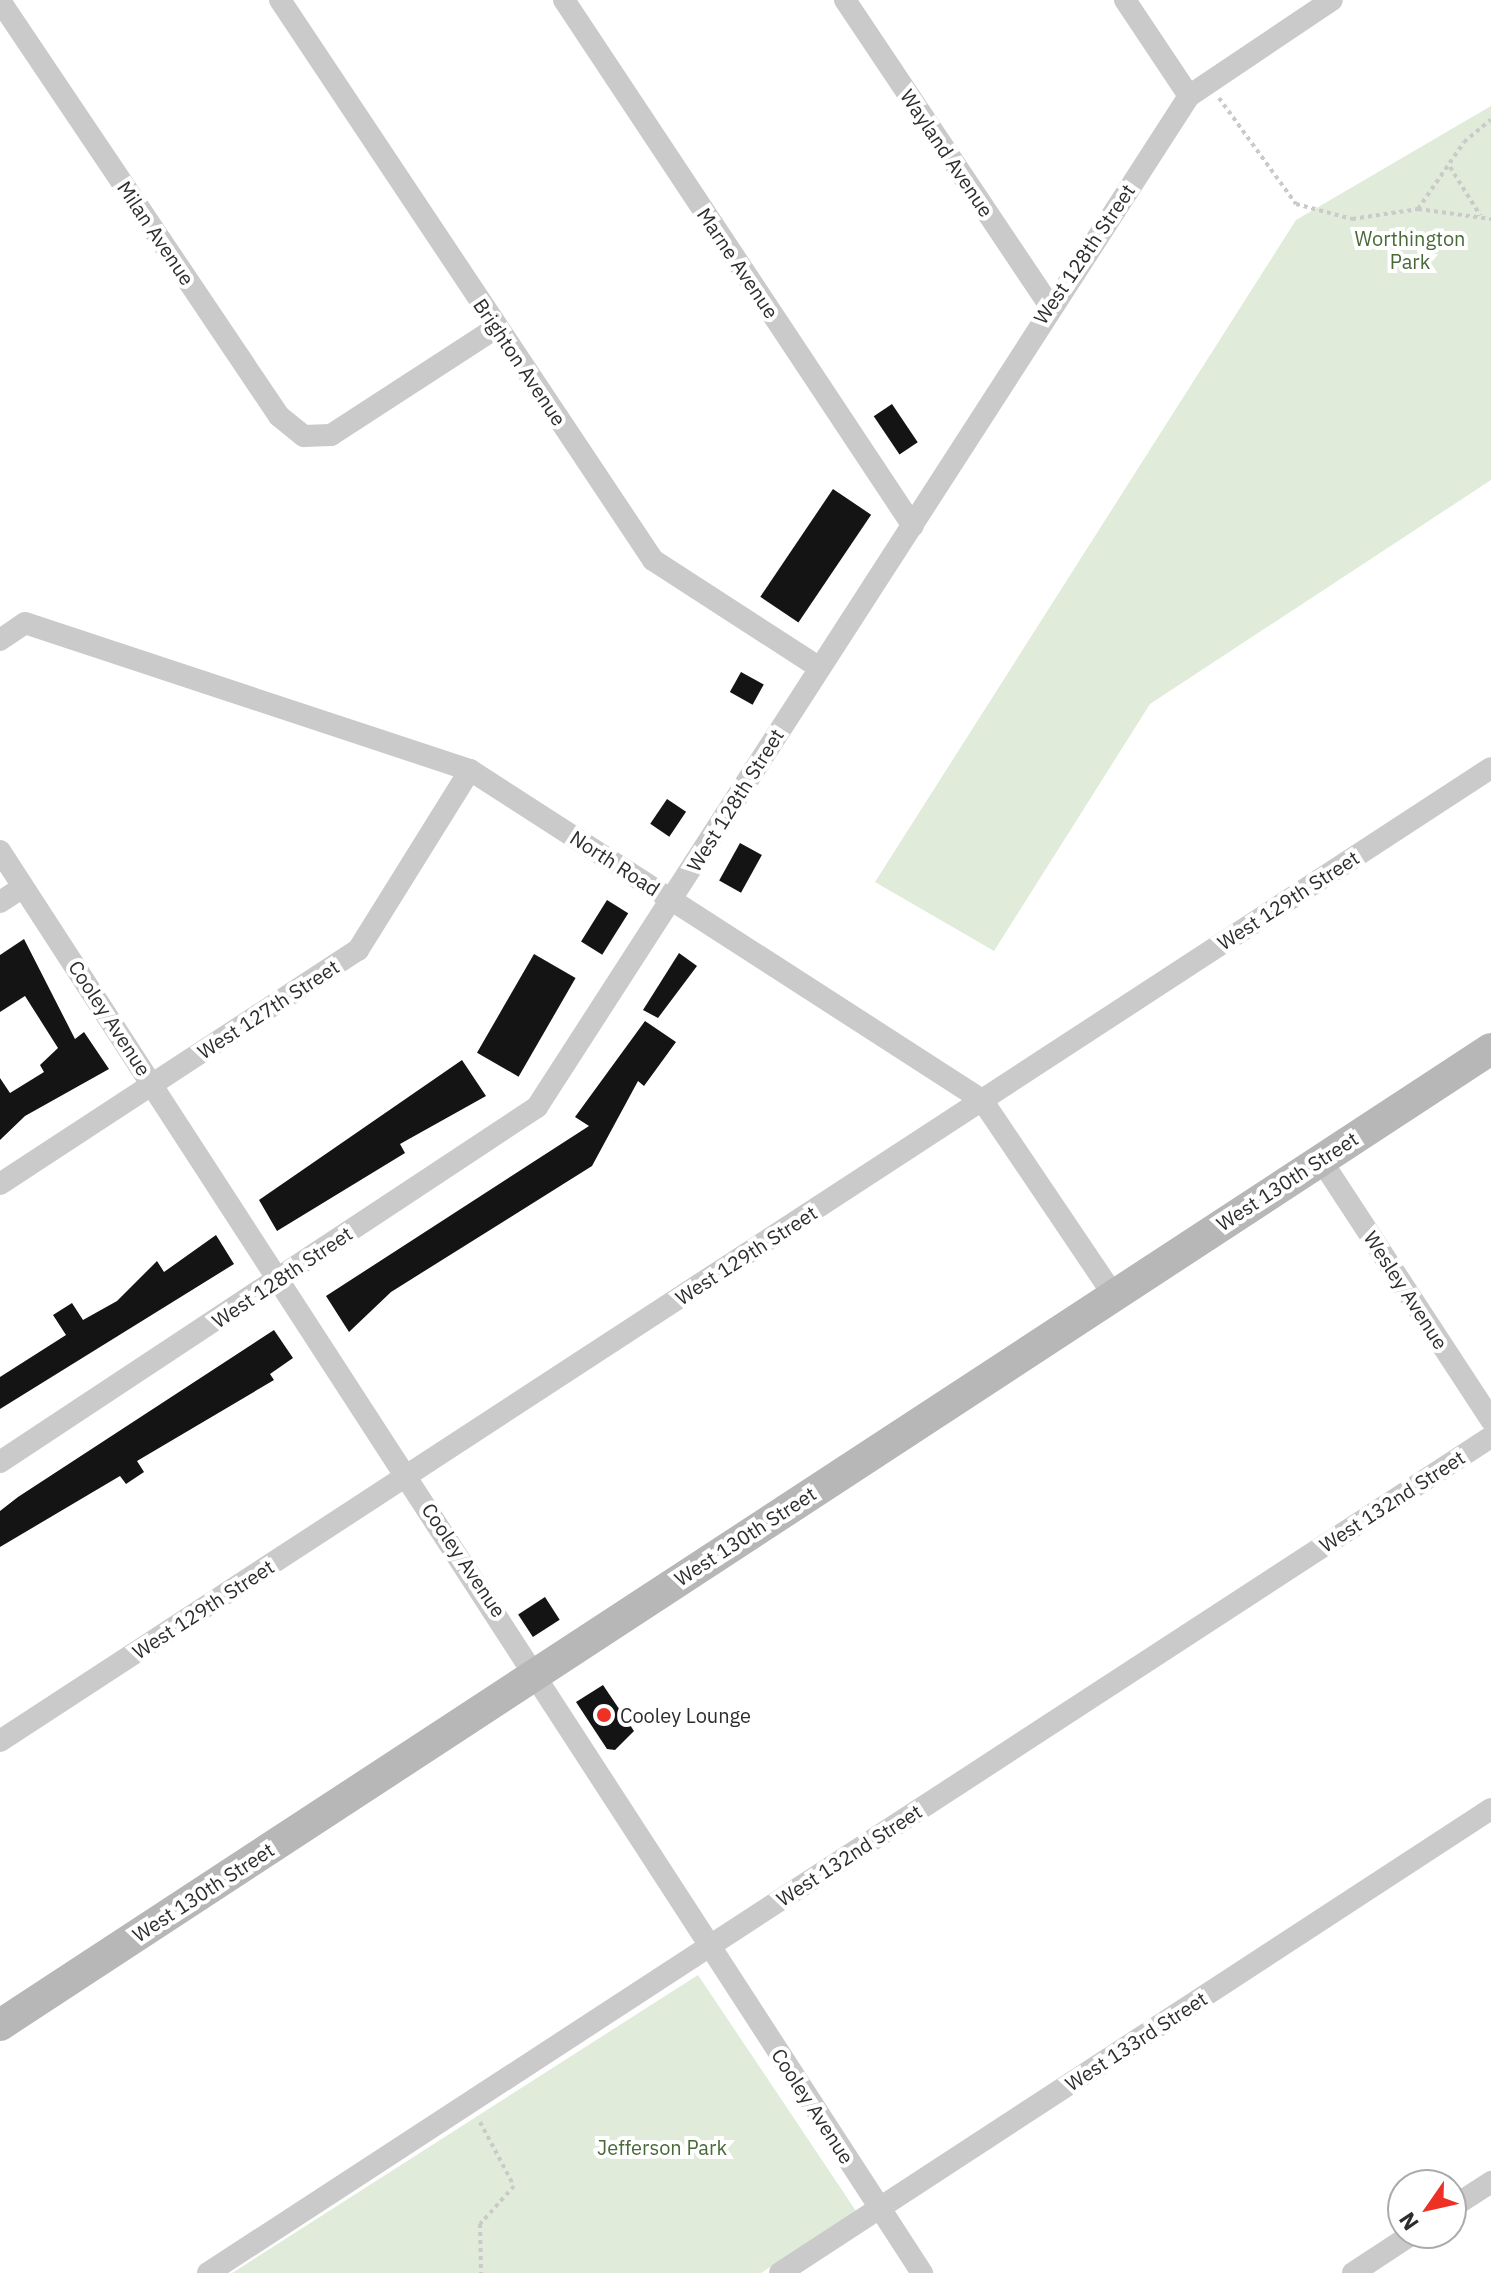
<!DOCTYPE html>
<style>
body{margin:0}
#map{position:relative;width:1491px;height:2273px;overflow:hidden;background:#fff;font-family:"IBM Plex Sans",sans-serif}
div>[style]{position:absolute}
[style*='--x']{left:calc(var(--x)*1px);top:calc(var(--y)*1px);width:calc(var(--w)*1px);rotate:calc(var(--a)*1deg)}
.green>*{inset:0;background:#e0ebd9}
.building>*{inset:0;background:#141414;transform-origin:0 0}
.path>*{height:4px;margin-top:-2px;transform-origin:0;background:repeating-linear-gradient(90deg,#cacaca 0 4px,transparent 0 8px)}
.minor>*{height:22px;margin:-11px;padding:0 11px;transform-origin:11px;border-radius:11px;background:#cacaca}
.secondary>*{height:32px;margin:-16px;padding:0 16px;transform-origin:16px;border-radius:16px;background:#b7b7b7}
.dots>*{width:22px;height:22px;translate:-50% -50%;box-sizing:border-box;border:4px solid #fff;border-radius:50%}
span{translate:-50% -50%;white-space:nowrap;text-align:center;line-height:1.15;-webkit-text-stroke:8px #fff;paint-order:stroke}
.street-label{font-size:20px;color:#2d2d2d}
.park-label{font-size:20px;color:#496a38}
.poi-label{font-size:20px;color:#2d2d2d}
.left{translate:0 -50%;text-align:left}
.north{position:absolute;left:1387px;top:2169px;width:80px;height:80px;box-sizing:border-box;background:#fff;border:2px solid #ababab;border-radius:50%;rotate:236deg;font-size:22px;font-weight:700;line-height:32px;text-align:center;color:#2d2d2d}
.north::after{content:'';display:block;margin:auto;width:28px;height:36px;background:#ed3125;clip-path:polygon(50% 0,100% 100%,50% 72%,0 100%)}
</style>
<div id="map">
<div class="green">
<div style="clip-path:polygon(1491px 106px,1491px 480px,1150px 704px,994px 951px,875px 882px,1296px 220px)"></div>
<div style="clip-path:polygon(698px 1975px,856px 2211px,761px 2273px,232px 2273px)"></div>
</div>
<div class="building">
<div style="left:892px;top:404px;width:46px;height:22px;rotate:56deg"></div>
<div style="left:833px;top:489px;width:46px;height:130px;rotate:34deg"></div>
<div style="left:741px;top:672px;width:26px;height:23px;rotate:29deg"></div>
<div style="left:667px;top:799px;width:23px;height:30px;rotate:34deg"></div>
<div style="left:740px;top:843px;width:25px;height:43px;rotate:29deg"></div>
<div style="left:607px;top:900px;width:25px;height:49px;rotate:32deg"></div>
<div style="clip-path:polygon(24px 939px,75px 1039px,84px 1032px,109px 1069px,25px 1116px,0 1140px,0 1078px,10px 1093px,44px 1072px,40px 1065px,58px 1048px,25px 996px,0 1012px,0 955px)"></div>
<div style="clip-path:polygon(679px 953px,697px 966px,658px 1018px,643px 1010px)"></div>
<div style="left:534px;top:954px;width:48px;height:114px;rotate:30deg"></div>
<div style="clip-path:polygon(645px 1021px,676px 1042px,644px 1086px,638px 1081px,592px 1166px,391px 1292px,349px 1332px,326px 1296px,589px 1126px,575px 1117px)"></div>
<div style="clip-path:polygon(462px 1060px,486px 1096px,400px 1144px,405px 1153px,277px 1231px,259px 1200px)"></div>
<div style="clip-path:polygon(216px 1235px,234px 1264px,0 1409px,0 1377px,66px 1335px,53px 1315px,72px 1303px,83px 1320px,117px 1301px,157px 1261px,164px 1272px)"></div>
<div style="clip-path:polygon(274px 1330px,293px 1358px,270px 1374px,274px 1380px,137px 1461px,144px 1472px,126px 1484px,120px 1476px,0 1547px,0 1511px,18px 1497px)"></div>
<div style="left:545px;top:1597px;width:27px;height:32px;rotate:57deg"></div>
<div style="clip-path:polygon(603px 1685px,634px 1731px,615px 1750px,607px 1749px,576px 1702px)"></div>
</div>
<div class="path">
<div style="--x:1219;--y:98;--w:131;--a:54"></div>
<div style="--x:1296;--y:204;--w:58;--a:15"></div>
<div style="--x:1352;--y:219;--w:67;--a:-8.6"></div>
<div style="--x:1418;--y:209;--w:81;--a:-55.5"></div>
<div style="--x:1464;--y:142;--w:35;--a:-40"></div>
<div style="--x:1450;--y:167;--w:57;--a:58"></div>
<div style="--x:1418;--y:209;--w:74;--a:7.8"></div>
<div style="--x:480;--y:2122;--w:72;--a:62"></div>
<div style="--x:514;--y:2186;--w:51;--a:131.8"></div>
<div style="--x:480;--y:2224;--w:49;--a:88.8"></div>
</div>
<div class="minor">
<div style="--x:280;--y:0;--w:673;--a:56.33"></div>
<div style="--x:653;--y:560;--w:195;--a:32.9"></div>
<div style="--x:564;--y:0;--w:631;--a:56.44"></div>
<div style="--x:845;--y:0;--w:367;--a:56.2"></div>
<div style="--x:1125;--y:0;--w:115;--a:56.3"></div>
<div style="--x:0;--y:1;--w:500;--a:56.09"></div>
<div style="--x:279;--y:416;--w:32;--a:39"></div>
<div style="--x:304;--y:436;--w:27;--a:-2"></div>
<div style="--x:331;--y:435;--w:197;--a:-33"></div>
<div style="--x:0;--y:640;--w:30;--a:-34"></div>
<div style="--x:25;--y:623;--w:469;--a:18.3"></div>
<div style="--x:470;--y:770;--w:609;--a:32.8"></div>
<div style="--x:982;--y:1100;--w:234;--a:56"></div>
<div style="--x:0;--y:851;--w:1695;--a:57.04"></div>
<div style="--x:0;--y:902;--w:27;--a:-33"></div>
<div style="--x:1321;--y:1160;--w:311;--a:56.8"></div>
<div style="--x:0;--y:1184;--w:428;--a:-33.2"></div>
<div style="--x:358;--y:950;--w:212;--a:-58.1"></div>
<div style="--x:0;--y:1462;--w:644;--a:-33.47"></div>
<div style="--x:537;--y:1107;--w:1203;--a:-57.18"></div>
<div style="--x:1189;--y:96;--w:172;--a:-33.9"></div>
<div style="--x:0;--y:1741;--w:1780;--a:-33.13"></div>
<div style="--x:1451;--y:2208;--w:48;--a:-33"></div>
<div style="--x:208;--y:2273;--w:1531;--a:-33.09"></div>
<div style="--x:780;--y:2273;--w:849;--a:-33.13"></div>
<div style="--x:1353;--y:2273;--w:73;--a:-33.3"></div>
</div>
<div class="secondary">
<div style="--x:0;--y:2025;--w:1782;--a:-33.21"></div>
</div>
<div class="dots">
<div style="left:604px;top:1715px;background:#ed3125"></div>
</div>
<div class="street-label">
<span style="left:947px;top:153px;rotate:56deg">Wayland Avenue</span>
<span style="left:156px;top:233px;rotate:56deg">Milan Avenue</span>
<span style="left:1084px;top:254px;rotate:-56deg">West 128th Street</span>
<span style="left:738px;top:263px;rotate:56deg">Marne Avenue</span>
<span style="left:520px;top:362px;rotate:56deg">Brighton Avenue</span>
<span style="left:735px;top:800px;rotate:-58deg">West 128th Street</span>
<span style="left:615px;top:863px;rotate:33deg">North Road</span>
<span style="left:1288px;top:900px;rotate:-33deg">West 129th Street</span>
<span style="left:268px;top:1009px;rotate:-33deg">West 127th Street</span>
<span style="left:110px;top:1018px;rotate:57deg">Cooley Avenue</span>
<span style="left:1287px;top:1181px;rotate:-33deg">West 130th Street</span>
<span style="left:746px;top:1255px;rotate:-33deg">West 129th Street</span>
<span style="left:282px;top:1277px;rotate:-34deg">West 128th Street</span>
<span style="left:1406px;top:1290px;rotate:57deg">Wesley Avenue</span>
<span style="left:1392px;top:1501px;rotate:-33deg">West 132nd Street</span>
<span style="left:745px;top:1536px;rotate:-33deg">West 130th Street</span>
<span style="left:464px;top:1560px;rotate:56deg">Cooley Avenue</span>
<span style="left:203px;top:1609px;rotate:-33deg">West 129th Street</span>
<span style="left:849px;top:1855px;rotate:-33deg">West 132nd Street</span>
<span style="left:203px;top:1892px;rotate:-33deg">West 130th Street</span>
<span style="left:1136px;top:2041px;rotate:-33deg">West 133rd Street</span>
<span style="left:813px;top:2106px;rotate:57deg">Cooley Avenue</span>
</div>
<div class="park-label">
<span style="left:1410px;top:250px">Worthington<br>Park</span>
<span style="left:662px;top:2147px">Jefferson Park</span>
</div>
<div class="poi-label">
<span class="left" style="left:620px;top:1715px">Cooley Lounge</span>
</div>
<div class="north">N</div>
</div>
